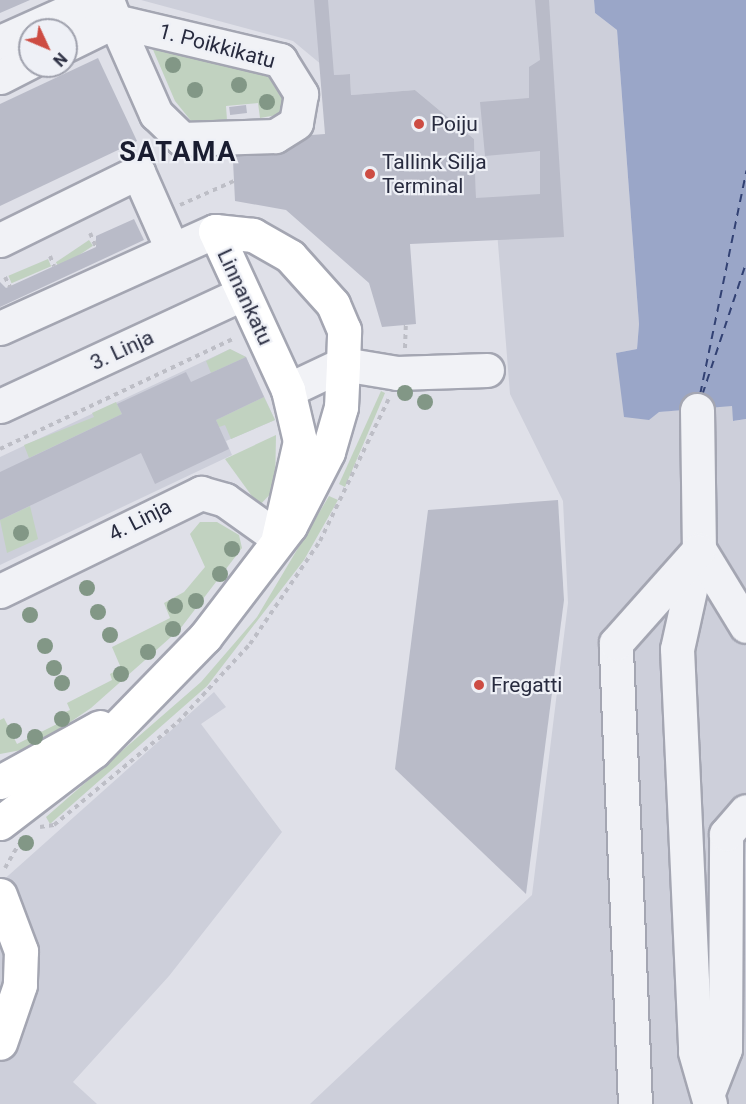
<!DOCTYPE html>
<style>
body{margin:0}
#map{position:relative;width:746px;height:1104px;overflow:hidden;background:#dfe0e8;font-family:Roboto,sans-serif}
div>[style]{position:absolute}
[style*='--x']{left:calc(var(--x)*1px);top:calc(var(--y)*1px);width:calc(var(--w)*1px);rotate:calc(var(--a)*1deg)}
.built>*{inset:0;background:#cdcfda}
.green>*{inset:0;background:#c1d2c0;transform-origin:0 0}
.water>*{inset:0;background:#9aa6c8}
.ferry>*{height:1.5px;margin-top:-0.75px;transform-origin:0;background:repeating-linear-gradient(90deg,#324173 0 8px,transparent 0 14px)}
.building>*{inset:0;background:#b9bbc8;transform-origin:0 0}
.path>*{height:4px;margin-top:-2px;transform-origin:0;background:repeating-linear-gradient(90deg,#bdbec6 0 4.5px,transparent 0 9px)}
.roads{filter:drop-shadow(2px 0 #a4a6b2) drop-shadow(-2px 0 #a4a6b2) drop-shadow(0 2px #a4a6b2) drop-shadow(0 -2px #a4a6b2)}
.minor>*{height:33px;margin:-16.5px;padding:0 16.5px;transform-origin:16.5px;border-radius:16.5px;background:#f1f2f6}
.major>*{height:33px;margin:-16.5px;padding:0 16.5px;transform-origin:16.5px;border-radius:16.5px;background:#fff}
.trees>*{width:16px;height:16px;margin:-8px;border-radius:50%;background:#829786}
.dots>*{width:16px;height:16px;translate:-50% -50%;box-sizing:border-box;border:3px solid #eef0f6;border-radius:50%}
span{translate:-50% -50%;white-space:nowrap;text-align:center;line-height:1.15;-webkit-text-stroke:4.5px #eef0f6;paint-order:stroke}
.street-label{font-size:21px;color:#282b3f}
.poi-label{font-size:21px;color:#282b3f}
.left{translate:0 -50%;text-align:left}
.district-label{font-size:27px;color:#1a1d30;font-weight:700;letter-spacing:1.5px}
.north{position:absolute;left:18px;top:18px;width:60px;height:60px;box-sizing:border-box;background:#eef0f6;border:2px solid #9fa1ad;border-radius:50%;rotate:134deg;font-size:16px;font-weight:700;line-height:24px;text-align:center;color:#282b3f}
.north::after{content:'';display:block;margin:auto;width:21px;height:27px;background:#cd4c43;clip-path:polygon(50% 0,100% 100%,50% 72%,0 100%)}
</style>
<div id="map">
<div class="built">
<div style="clip-path:polygon(141px 0,594px 0,595px 13px,617px 30px,639px 324px,637px 349px,616px 353px,649px 418px,658px 412px,732px 405px,734px 421px,746px 419px,746px 1104px,310px 1104px,532px 895px,568px 603px,563px 501px,510px 394px,497px 231px,476px 201px,474px 139px,415px 90px,351px 95px,350px 74px,334px 75px,293px 41px)"></div>
<div style="clip-path:polygon(230px 349px,246px 357px,275px 420px,226px 441px,232px 455px,0 565px,0 457px)"></div>
<div style="clip-path:polygon(214px 692px,226px 707px,201px 724px,282px 832px,169px 976px,73px 1082px,97px 1104px,0 1104px,0 883px)"></div>
</div>
<div class="green">
<div style="clip-path:polygon(151px 45px,268px 75px,279px 83px,289px 104px,277px 115px,260px 118px,258px 103px,226px 106px,227px 120px,192px 122px,175px 101px)"></div>
<div style="left:89px;top:240px;width:7px;height:40px;rotate:56deg"></div>
<div style="left:48px;top:259px;width:8px;height:43px;rotate:67deg"></div>
<div style="clip-path:polygon(230px 349px,246px 357px,211px 373px,206px 361px)"></div>
<div style="clip-path:polygon(381px 391px,385px 393px,345px 487px,339px 484px)"></div>
<div style="clip-path:polygon(264px 397px,275px 420px,231px 439px,225px 425px,219px 427px,216px 420px)"></div>
<div style="clip-path:polygon(116px 402px,122px 414px,29px 458px,24px 445px,94px 417px,92px 413px)"></div>
<div style="clip-path:polygon(276px 435px,275px 489px,259px 506px,225px 459px)"></div>
<div style="clip-path:polygon(329px 496px,338px 500px,304px 560px,207px 686px,50px 824px,46px 817px,201px 682px,257px 617px)"></div>
<div style="clip-path:polygon(30px 506px,38px 539px,7px 553px,0 520px)"></div>
<div style="clip-path:polygon(217px 522px,239px 535px,242px 548px,180px 629px,91px 708px,32px 748px,0 754px,0 720px,4px 718px,17px 744px,57px 724px,54px 717px,70px 710px,67px 703px,112px 680px,110px 674px,121px 668px,112px 647px,170px 618px,164px 603px,184px 592px,205px 567px,190px 534px,200px 522px)"></div>
</div>
<div class="water">
<div style="clip-path:polygon(594px 0,746px 0,746px 419px,733px 421px,732px 406px,659px 412px,649px 420px,624px 417px,616px 353px,637px 349px,639px 324px,617px 30px,595px 13px)"></div>
</div>
<div class="ferry">
<div style="--x:700;--y:394;--w:228;--a:-78.3"></div>
<div style="--x:702;--y:395;--w:139;--a:-71.6"></div>
</div>
<div class="building">
<div style="clip-path:polygon(0 0,30px 0,0 13px)"></div>
<div style="clip-path:polygon(314px 0,328px 0,334px 75px,350px 74px,351px 95px,415px 90px,474px 139px,476px 198px,540px 194px,540px 151px,485px 156px,480px 102px,529px 98px,529px 67px,540px 60px,535px 0,549px 0,564px 237px,410px 244px,416px 324px,382px 327px,369px 283px,286px 210px,235px 201px,232px 141px,325px 134px)"></div>
<div style="clip-path:polygon(98px 58px,137px 141px,0 206px,0 104px)"></div>
<div style="left:246px;top:105px;width:8px;height:17px;rotate:83deg"></div>
<div style="clip-path:polygon(134px 219px,144px 240px,0 307px,0 282px,6px 288px,96px 247px,96px 236px)"></div>
<div style="clip-path:polygon(246px 357px,264px 397px,216px 420px,229px 449px,155px 484px,141px 453px,0 520px,0 472px,122px 414px,117px 404px,186px 372px,191px 382px)"></div>
<div style="clip-path:polygon(558px 500px,564px 600px,526px 894px,395px 769px,428px 510px)"></div>
</div>
<div class="path">
<div style="--x:180;--y:205;--w:59;--a:-24"></div>
<div style="--x:90;--y:233;--w:15;--a:67"></div>
<div style="--x:50;--y:256;--w:11;--a:68"></div>
<div style="--x:5;--y:277;--w:11;--a:63"></div>
<div style="--x:405;--y:348;--w:23;--a:-88"></div>
<div style="--x:0;--y:449;--w:260;--a:-25.3"></div>
<div style="--x:40;--y:827;--w:14;--a:-8"></div>
<div style="--x:54;--y:825;--w:161;--a:-39.7"></div>
<div style="--x:178;--y:722;--w:106;--a:-47.3"></div>
<div style="--x:250;--y:644;--w:125;--a:-55.8"></div>
<div style="--x:320;--y:541;--w:159;--a:-64.2"></div>
<div style="--x:5;--y:868;--w:28;--a:-60"></div>
</div>
<div class="roads">
<div class="minor">
<div style="--x:0;--y:42;--w:93;--a:-24.1"></div>
<div style="--x:85;--y:4;--w:34;--a:30"></div>
<div style="--x:115;--y:21;--w:170;--a:13.3"></div>
<div style="--x:280;--y:60;--w:40;--a:58"></div>
<div style="--x:301;--y:94;--w:29;--a:100"></div>
<div style="--x:296;--y:123;--w:25;--a:148"></div>
<div style="--x:275;--y:136;--w:93;--a:178.2"></div>
<div style="--x:182;--y:139;--w:36;--a:-136"></div>
<div style="--x:156;--y:114;--w:102;--a:-113.8"></div>
<div style="--x:115;--y:21;--w:22;--a:-111"></div>
<div style="--x:66;--y:45;--w:55;--a:-26.1"></div>
<div style="--x:0;--y:77;--w:34;--a:-27"></div>
<div style="--x:0;--y:240;--w:154;--a:-26.2"></div>
<div style="--x:138;--y:172;--w:84;--a:66.2"></div>
<div style="--x:0;--y:328;--w:236;--a:-24.3"></div>
<div style="--x:288;--y:390;--w:61;--a:-25.3"></div>
<div style="--x:343;--y:364;--w:55;--a:9.5"></div>
<div style="--x:397;--y:373;--w:90;--a:-1.9"></div>
<div style="--x:0;--y:406;--w:268;--a:-24.9"></div>
<div style="--x:697;--y:410;--w:139;--a:89.2"></div>
<div style="--x:699;--y:549;--w:102;--a:102.4"></div>
<div style="--x:677;--y:649;--w:403;--a:87.4"></div>
<div style="--x:695;--y:1052;--w:54;--a:73.9"></div>
<div style="--x:699;--y:549;--w:90;--a:58.6"></div>
<div style="--x:0;--y:591;--w:224;--a:-26"></div>
<div style="--x:201;--y:493;--w:25;--a:16"></div>
<div style="--x:225;--y:500;--w:65;--a:35.6"></div>
<div style="--x:709;--y:1090;--w:44;--a:-68.7"></div>
<div style="--x:725;--y:1049;--w:215;--a:-89.7"></div>
<div style="--x:726;--y:834;--w:30;--a:-49"></div>
<div style="--x:635;--y:1104;--w:461;--a:-92.4"></div>
<div style="--x:616;--y:643;--w:123;--a:-48.3"></div>
</div>
<div class="major">
<div style="--x:0;--y:782;--w:114;--a:-28.8"></div>
<div style="--x:0;--y:823;--w:118;--a:-37.5"></div>
<div style="--x:94;--y:751;--w:159;--a:-45.8"></div>
<div style="--x:205;--y:637;--w:140;--a:-52.6"></div>
<div style="--x:290;--y:526;--w:83;--a:-62.8"></div>
<div style="--x:328;--y:452;--w:47;--a:-73.9"></div>
<div style="--x:341;--y:407;--w:43;--a:-87.3"></div>
<div style="--x:343;--y:364;--w:34;--a:-88"></div>
<div style="--x:344;--y:330;--w:28;--a:-113"></div>
<div style="--x:333;--y:304;--w:64;--a:-131.9"></div>
<div style="--x:290;--y:256;--w:43;--a:-150.4"></div>
<div style="--x:253;--y:235;--w:38;--a:-174"></div>
<div style="--x:215;--y:231;--w:175;--a:65.3"></div>
<div style="--x:288;--y:390;--w:52;--a:76.8"></div>
<div style="--x:300;--y:441;--w:99;--a:102.8"></div>
<div style="--x:0;--y:895;--w:60;--a:69.4"></div>
<div style="--x:21;--y:951;--w:34;--a:92"></div>
<div style="--x:20;--y:985;--w:61;--a:109"></div>
</div>
</div>
<div class="trees">
<div style="left:173px;top:65px"></div>
<div style="left:239px;top:85px"></div>
<div style="left:195px;top:90px"></div>
<div style="left:267px;top:102px"></div>
<div style="left:405px;top:393px"></div>
<div style="left:425px;top:402px"></div>
<div style="left:21px;top:533px"></div>
<div style="left:232px;top:549px"></div>
<div style="left:220px;top:574px"></div>
<div style="left:87px;top:588px"></div>
<div style="left:196px;top:601px"></div>
<div style="left:175px;top:606px"></div>
<div style="left:98px;top:612px"></div>
<div style="left:30px;top:615px"></div>
<div style="left:173px;top:629px"></div>
<div style="left:110px;top:635px"></div>
<div style="left:45px;top:646px"></div>
<div style="left:148px;top:652px"></div>
<div style="left:54px;top:668px"></div>
<div style="left:121px;top:674px"></div>
<div style="left:62px;top:683px"></div>
<div style="left:62px;top:719px"></div>
<div style="left:14px;top:731px"></div>
<div style="left:35px;top:737px"></div>
<div style="left:26px;top:843px"></div>
</div>
<div class="dots">
<div style="left:419px;top:124px;background:#cd4c43"></div>
<div style="left:370px;top:174px;background:#cd4c43"></div>
<div style="left:479px;top:685px;background:#cd4c43"></div>
</div>
<div class="street-label">
<span style="left:217px;top:46px;rotate:15deg">1. Poikkikatu</span>
<span style="left:245px;top:297px;rotate:65deg">Linnankatu</span>
<span style="left:122px;top:350px;rotate:-25deg">3. Linja</span>
<span style="left:140px;top:520px;rotate:-27deg">4. Linja</span>
</div>
<div class="poi-label">
<span class="left" style="left:431px;top:124px">Poiju</span>
<span class="left" style="left:382px;top:174px">Tallink Silja<br>Terminal</span>
<span class="left" style="left:491px;top:685px">Fregatti</span>
</div>
<div class="district-label">
<span style="left:178px;top:153px">SATAMA</span>
</div>
<div class="north">N</div>
</div>
